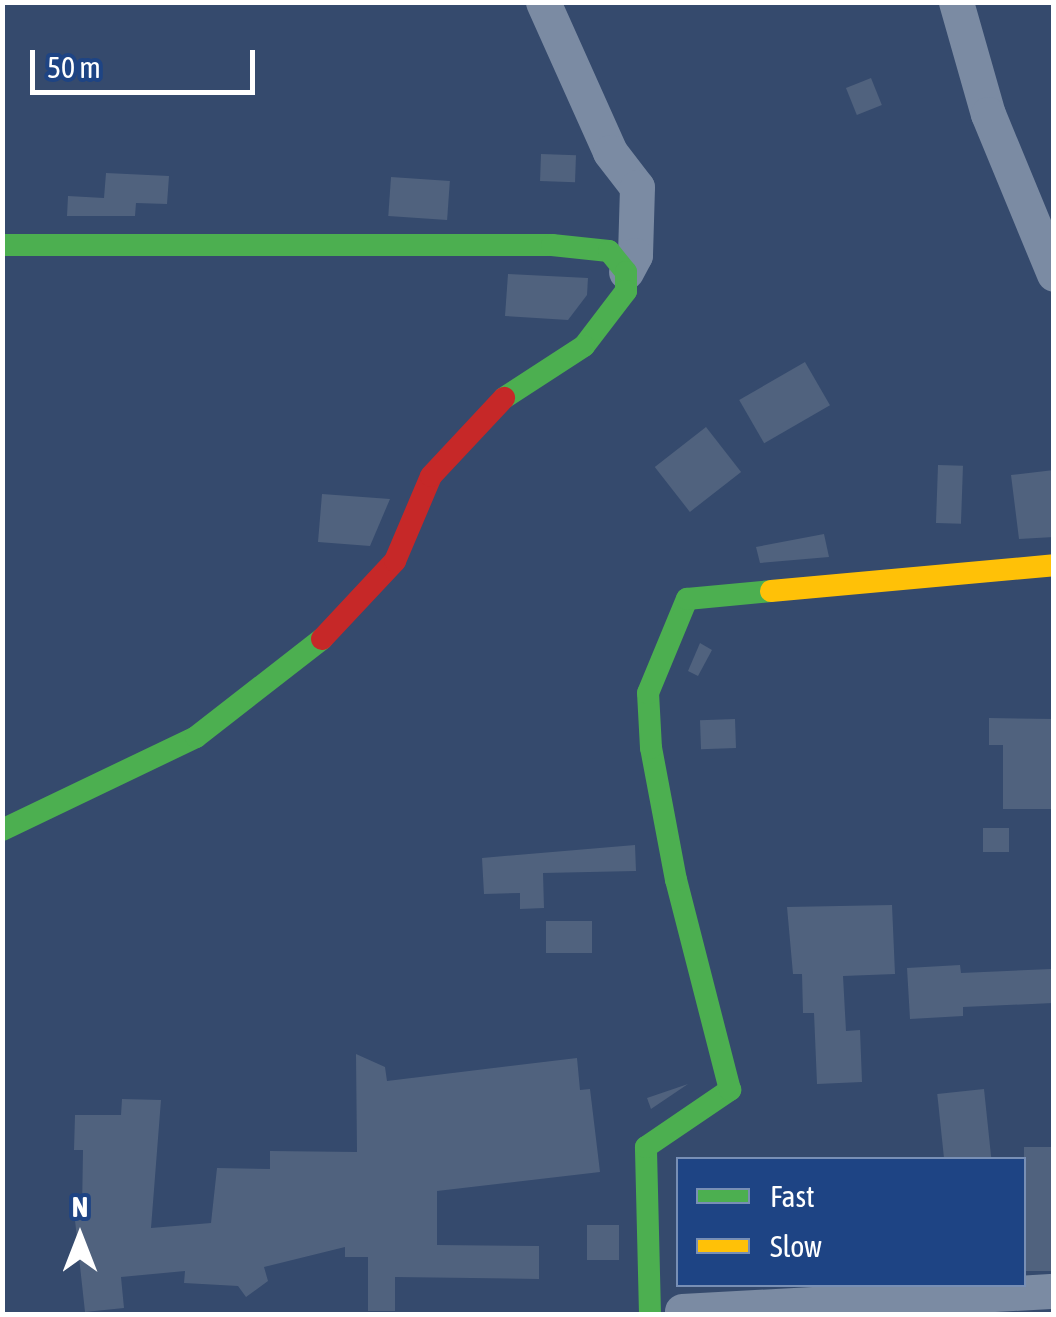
<!DOCTYPE html>
<style>
body{margin:0}
#map{position:relative;width:1056px;height:1317px;overflow:hidden;background:#354a6d;font-family:"Asap Condensed",sans-serif}
div>[style]{position:absolute}
[style*='--x']{left:calc(var(--x)*1px);top:calc(var(--y)*1px);width:calc(var(--w)*1px);rotate:calc(var(--a)*1deg)}
.building>*{inset:0;background:#50627e;transform-origin:0 0}
.street>*{height:35px;margin:-17.5px;padding:0 17.5px;transform-origin:17.5px;border-radius:17.5px;background:#7b8ba3}
.fast>*{height:22px;margin:-11px;padding:0 11px;transform-origin:11px;border-radius:11px;background:#4caf50}
.slow>*{height:22px;margin:-11px;padding:0 11px;transform-origin:11px;border-radius:11px;background:#ffc107}
.jam>*{height:22px;margin:-11px;padding:0 11px;transform-origin:11px;border-radius:11px;background:#c62828}
span{translate:-50% -50%;white-space:nowrap;text-align:center;line-height:1.15;-webkit-text-stroke:10px #1e4484;paint-order:stroke}
.frame{position:absolute;inset:0;border:5px solid #fff;pointer-events:none}
.legend{position:absolute;left:676px;top:1157px;width:350px;height:130px;box-sizing:border-box;background:#1e4484;border:2px solid #788fb5;margin:0;padding:12px 18px;list-style:none;font-size:30px;color:#fff}
.legend li{display:flex;align-items:center;gap:20px;height:50px}
.legend b{width:50px;border:2px solid #788fb5}
.north{position:absolute;left:30px;top:1187px;width:100px;height:100px;-webkit-text-stroke:8px #1e4484;paint-order:stroke;rotate:0deg;font-size:28px;font-weight:700;line-height:40px;text-align:center;color:#fff}
.north::after{content:'';display:block;margin:auto;width:35px;height:45px;background:#fff;clip-path:polygon(50% 0,100% 100%,50% 72%,0 100%)}
.scale{position:absolute;left:30px;top:50px;width:225px;height:45px;box-sizing:border-box;border:5px solid #fff;border-top:0;padding-left:12px;font-size:30px;line-height:35px;white-space:nowrap;color:#fff;-webkit-text-stroke:8px #1e4484;paint-order:stroke}
</style>
<div id="map">
<div class="building">
<div style="left:871px;top:78px;width:29px;height:27px;rotate:68deg"></div>
<div style="left:541px;top:154px;width:35px;height:27px;rotate:2deg"></div>
<div style="clip-path:polygon(106px 173px,169px 176px,167px 204px,136px 203px,135px 216px,67px 216px,68px 196px,104px 198px)"></div>
<div style="left:391px;top:177px;width:59px;height:39px;rotate:4deg"></div>
<div style="clip-path:polygon(508px 274px,588px 278px,587px 295px,568px 320px,505px 316px)"></div>
<div style="left:805px;top:362px;width:50px;height:76px;rotate:60deg"></div>
<div style="left:706px;top:427px;width:57px;height:65px;rotate:52deg"></div>
<div style="left:938px;top:465px;width:25px;height:58px;rotate:2deg"></div>
<div style="clip-path:polygon(1054px 470px,1054px 537px,1019px 539px,1011px 475px)"></div>
<div style="clip-path:polygon(322px 494px,390px 499px,370px 546px,318px 542px)"></div>
<div style="clip-path:polygon(824px 534px,829px 557px,760px 563px,756px 547px)"></div>
<div style="clip-path:polygon(700px 643px,712px 650px,698px 676px,688px 671px)"></div>
<div style="clip-path:polygon(989px 718px,1054px 719px,1054px 809px,1003px 809px,1003px 745px,989px 745px)"></div>
<div style="left:735px;top:719px;width:29px;height:35px;rotate:88deg"></div>
<div style="left:983px;top:828px;width:26px;height:24px"></div>
<div style="clip-path:polygon(635px 845px,636px 871px,543px 873px,544px 908px,520px 909px,520px 893px,484px 894px,482px 858px)"></div>
<div style="clip-path:polygon(892px 905px,895px 974px,843px 976px,846px 1031px,860px 1030px,862px 1082px,817px 1084px,814px 1013px,803px 1013px,802px 974px,793px 974px,787px 907px)"></div>
<div style="left:546px;top:921px;width:46px;height:32px"></div>
<div style="clip-path:polygon(960px 965px,961px 973px,1051px 969px,1053px 1003px,963px 1007px,963px 1016px,910px 1019px,907px 968px)"></div>
<div style="clip-path:polygon(356px 1054px,385px 1067px,387px 1081px,577px 1058px,580px 1090px,590px 1089px,600px 1172px,437px 1191px,437px 1245px,539px 1246px,539px 1279px,395px 1277px,395px 1311px,368px 1311px,368px 1257px,345px 1257px,345px 1247px,264px 1267px,268px 1281px,246px 1297px,238px 1286px,184px 1283px,185px 1271px,121px 1277px,124px 1308px,85px 1312px,74px 1211px,82px 1210px,83px 1150px,74px 1150px,75px 1115px,121px 1115px,122px 1099px,161px 1100px,151px 1228px,211px 1223px,217px 1168px,270px 1169px,270px 1151px,357px 1152px)"></div>
<div style="clip-path:polygon(688px 1084px,651px 1109px,647px 1098px)"></div>
<div style="left:984px;top:1089px;width:71px;height:47px;rotate:84deg"></div>
<div style="left:1024px;top:1147px;width:30px;height:124px"></div>
<div style="left:587px;top:1225px;width:32px;height:35px"></div>
</div>
<div class="street">
<div style="--x:543;--y:2;--w:164;--a:65.9"></div>
<div style="--x:610;--y:152;--w:44;--a:52.4"></div>
<div style="--x:637;--y:187;--w:68;--a:91.7"></div>
<div style="--x:635;--y:255;--w:19;--a:118"></div>
<div style="--x:956;--y:2;--w:116;--a:74.1"></div>
<div style="--x:988;--y:114;--w:173;--a:67.6"></div>
<div style="--x:682;--y:1311;--w:373;--a:-3.1"></div>
</div>
<div class="fast">
<div style="--x:2;--y:245;--w:550;--a:0"></div>
<div style="--x:552;--y:245;--w:57;--a:6"></div>
<div style="--x:609;--y:251;--w:27;--a:51"></div>
<div style="--x:626;--y:272;--w:19;--a:90"></div>
<div style="--x:626;--y:291;--w:69;--a:127.4"></div>
<div style="--x:584;--y:346;--w:95;--a:147"></div>
<div style="--x:2;--y:830;--w:215;--a:-25.6"></div>
<div style="--x:196;--y:737;--w:160;--a:-37.9"></div>
<div style="--x:650;--y:1314;--w:167;--a:-91.4"></div>
<div style="--x:646;--y:1147;--w:102;--a:-34.2"></div>
<div style="--x:730;--y:1090;--w:217;--a:-104.4"></div>
<div style="--x:676;--y:880;--w:134;--a:-100.7"></div>
<div style="--x:651;--y:748;--w:55;--a:-93.1"></div>
<div style="--x:648;--y:693;--w:102;--a:-67.5"></div>
<div style="--x:687;--y:599;--w:84;--a:-5.4"></div>
</div>
<div class="slow">
<div style="--x:771;--y:591;--w:284;--a:-5.2"></div>
</div>
<div class="jam">
<div style="--x:322;--y:639;--w:107;--a:-46.9"></div>
<div style="--x:395;--y:561;--w:92;--a:-67"></div>
<div style="--x:431;--y:476;--w:107;--a:-46.9"></div>
</div>
<div class="frame"></div>
<ul class="legend">
<li><b style="height:12px;background:#4caf50"></b>Fast</li>
<li><b style="height:12px;background:#ffc107"></b>Slow</li>
</ul>
<div class="north">N</div>
<div class="scale">50 m</div>
</div>
